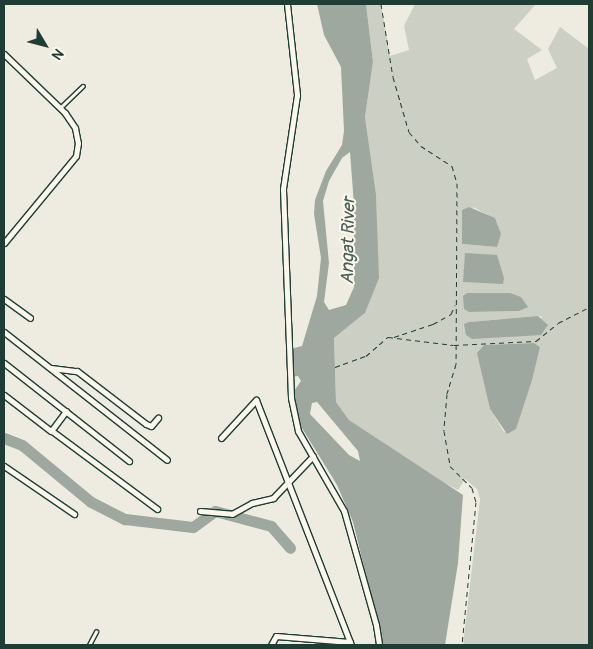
<!DOCTYPE html>
<style>
body{margin:0}
#map{position:relative;width:593px;height:649px;overflow:hidden;background:#eeece1;font-family:Pangolin,sans-serif}
div>[style]{position:absolute}
[style*='--x']{left:calc(var(--x)*1px);top:calc(var(--y)*1px);width:calc(var(--w)*1px);rotate:calc(var(--a)*1deg)}
.green>*{inset:0;background:#cbcfc4}
.water>*{inset:0;background:#9fa89f}
.river>*{height:11px;margin:-5.5px;padding:0 5.5px;transform-origin:5.5px;border-radius:5.5px;background:#9fa89f}
.path>*{height:1px;margin-top:-0.5px;transform-origin:0;background:repeating-linear-gradient(90deg,#1f3d34 0 5px,transparent 0 9px)}
.roads{filter:drop-shadow(1px 0 #1f3d34) drop-shadow(-1px 0 #1f3d34) drop-shadow(0 1px #1f3d34) drop-shadow(0 -1px #1f3d34)}
.lane>*{height:2.5px;margin:-1.25px;padding:0 1.25px;transform-origin:1.25px;border-radius:1.25px;background:#fbf7ec}
.street>*{height:5px;margin:-2.5px;padding:0 2.5px;transform-origin:2.5px;border-radius:2.5px;background:#fbf7ec}
span{translate:-50% -50%;white-space:nowrap;text-align:center;line-height:1.15;-webkit-text-stroke:4px #fbf7ec;paint-order:stroke}
.water-label{font-size:18px;color:#455d54;font-style:italic}
.frame{position:absolute;inset:0;border:5px solid #1f3d34;pointer-events:none}
.north{position:absolute;left:20px;top:20px;width:50px;height:50px;-webkit-text-stroke:4px #fbf7ec;paint-order:stroke;rotate:127deg;font-size:14px;font-weight:700;line-height:20px;text-align:center;color:#1f3d34}
.north::after{content:'';display:block;margin:auto;width:18px;height:22px;background:#1f3d34;clip-path:polygon(50% 0,100% 100%,50% 72%,0 100%)}
</style>
<div id="map">
<div class="green">
<div style="clip-path:polygon(evenodd,366px 4px,381px 4px,390px 56px,409px 50px,404px 26px,415px 4px,536px 4px,514px 29px,542px 50px,527px 59px,535px 80px,557px 68px,548px 49px,560px 27px,589px 49px,589px 645px,463px 645px,480px 499px,477px 489px,465px 479px,458px 490px,433px 477px,349px 420px,336px 402px,334px 338px,365px 313px,378px 278px,376px 194px,365px 117px,373px 62px,366px 4px,473px 207px,495px 219px,498px 225px,497px 247px,462px 244px,473px 207px,366px 4px,521px 297px,519px 311px,469px 312px,521px 297px,366px 4px,538px 316px,543px 317px,504px 337px,468px 337px,469px 322px,538px 316px,366px 4px,484px 345px,534px 343px,540px 347px,516px 429px,504px 432px,490px 409px,478px 353px,484px 345px)"></div>
</div>
<div class="water">
<div style="clip-path:polygon(evenodd,317px 4px,366px 4px,373px 62px,365px 117px,376px 194px,379px 278px,365px 313px,334px 338px,336px 402px,349px 420px,463px 495px,458px 563px,445px 645px,383px 645px,353px 522px,337px 485px,297px 420px,292px 394px,301px 381px,298px 376px,290px 377px,287px 360px,294px 348px,302px 346px,317px 296px,321px 258px,314px 214px,315px 200px,326px 171px,342px 145px,344px 131px,341px 67px,324px 35px,317px 4px,350px 152px,354px 205px,354px 287px,346px 305px,329px 310px,324px 302px,329px 263px,323px 201px,329px 181px,342px 158px,350px 152px,317px 4px,317px 402px,358px 451px,360px 461px,349px 455px,310px 414px,312px 403px,317px 402px)"></div>
<div style="clip-path:polygon(469px 207px,495px 218px,501px 234px,497px 247px,462px 244px,462px 210px)"></div>
<div style="clip-path:polygon(465px 253px,497px 255px,504px 278px,503px 284px,463px 282px)"></div>
<div style="clip-path:polygon(467px 293px,510px 293px,521px 297px,528px 307px,519px 311px,469px 312px,464px 309px,463px 296px)"></div>
<div style="clip-path:polygon(538px 316px,548px 325px,541px 335px,472px 339px,466px 335px,464px 324px,469px 322px)"></div>
<div style="clip-path:polygon(534px 343px,540px 347px,532px 380px,516px 429px,507px 434px,490px 409px,477px 353px,484px 345px)"></div>
</div>
<div class="river">
<div style="--x:4;--y:438;--w:19;--a:21"></div>
<div style="--x:22;--y:445;--w:89;--a:39.6"></div>
<div style="--x:91;--y:502;--w:38;--a:27"></div>
<div style="--x:125;--y:519;--w:68;--a:6.7"></div>
<div style="--x:193;--y:527;--w:27;--a:-36"></div>
<div style="--x:215;--y:511;--w:58;--a:15"></div>
<div style="--x:271;--y:526;--w:29;--a:49"></div>
</div>
<div class="path">
<div style="--x:381;--y:4;--w:74;--a:80.7"></div>
<div style="--x:393;--y:77;--w:57;--a:73.8"></div>
<div style="--x:409;--y:132;--w:18;--a:49"></div>
<div style="--x:421;--y:146;--w:37;--a:33"></div>
<div style="--x:452;--y:166;--w:18;--a:74"></div>
<div style="--x:457;--y:183;--w:181;--a:90.3"></div>
<div style="--x:456;--y:364;--w:31;--a:107"></div>
<div style="--x:447;--y:394;--w:37;--a:95"></div>
<div style="--x:444;--y:431;--w:36;--a:80"></div>
<div style="--x:450;--y:466;--w:31;--a:45"></div>
<div style="--x:472;--y:488;--w:15;--a:74"></div>
<div style="--x:476;--y:502;--w:144;--a:95.6"></div>
<div style="--x:394;--y:337;--w:41;--a:-18.4"></div>
<div style="--x:433;--y:324;--w:21;--a:-29"></div>
<div style="--x:451;--y:314;--w:10;--a:-66"></div>
<div style="--x:335;--y:367;--w:33;--a:-20"></div>
<div style="--x:366;--y:356;--w:29;--a:-41"></div>
<div style="--x:388;--y:337;--w:66;--a:6.9"></div>
<div style="--x:454;--y:345;--w:82;--a:-2.8"></div>
<div style="--x:536;--y:341;--w:28;--a:-39"></div>
<div style="--x:558;--y:323;--w:35;--a:-27"></div>
</div>
<div class="roads">
<div class="lane">
<div style="--x:61;--y:107;--w:30;--a:-44"></div>
<div style="--x:89;--y:645;--w:15;--a:-62"></div>
</div>
<div class="street">
<div style="--x:287;--y:4;--w:92;--a:83.7"></div>
<div style="--x:297;--y:95;--w:95;--a:98.5"></div>
<div style="--x:283;--y:189;--w:209;--a:87.8"></div>
<div style="--x:291;--y:398;--w:34;--a:78"></div>
<div style="--x:298;--y:431;--w:92;--a:60.1"></div>
<div style="--x:344;--y:511;--w:118;--a:74.3"></div>
<div style="--x:376;--y:625;--w:20;--a:81"></div>
<div style="--x:4;--y:54;--w:85;--a:44"></div>
<div style="--x:65;--y:113;--w:18;--a:56"></div>
<div style="--x:75;--y:128;--w:15;--a:79"></div>
<div style="--x:78;--y:143;--w:13;--a:99"></div>
<div style="--x:76;--y:156;--w:113;--a:129.6"></div>
<div style="--x:4;--y:299;--w:32;--a:36"></div>
<div style="--x:4;--y:332;--w:207;--a:38.1"></div>
<div style="--x:4;--y:363;--w:159;--a:38.1"></div>
<div style="--x:51;--y:368;--w:26;--a:7"></div>
<div style="--x:77;--y:371;--w:87;--a:37.5"></div>
<div style="--x:146;--y:424;--w:5;--a:22"></div>
<div style="--x:151;--y:426;--w:11;--a:-49"></div>
<div style="--x:4;--y:395;--w:59;--a:37.5"></div>
<div style="--x:51;--y:431;--w:25;--a:-53"></div>
<div style="--x:52;--y:431;--w:131;--a:36.6"></div>
<div style="--x:221;--y:438;--w:52;--a:-47.4"></div>
<div style="--x:256;--y:400;--w:263;--a:68.8"></div>
<div style="--x:4;--y:466;--w:85;--a:34.4"></div>
<div style="--x:200;--y:511;--w:32;--a:5"></div>
<div style="--x:232;--y:514;--w:23;--a:-29"></div>
<div style="--x:252;--y:503;--w:22;--a:-13"></div>
<div style="--x:273;--y:498;--w:58;--a:-46.4"></div>
<div style="--x:271;--y:645;--w:10;--a:-61"></div>
<div style="--x:276;--y:636;--w:74;--a:4.6"></div>
</div>
</div>
<div class="water-label">
<span style="left:349px;top:241px;rotate:-89deg">Angat River</span>
</div>
<div class="frame"></div>
<div class="north">N</div>
</div>
